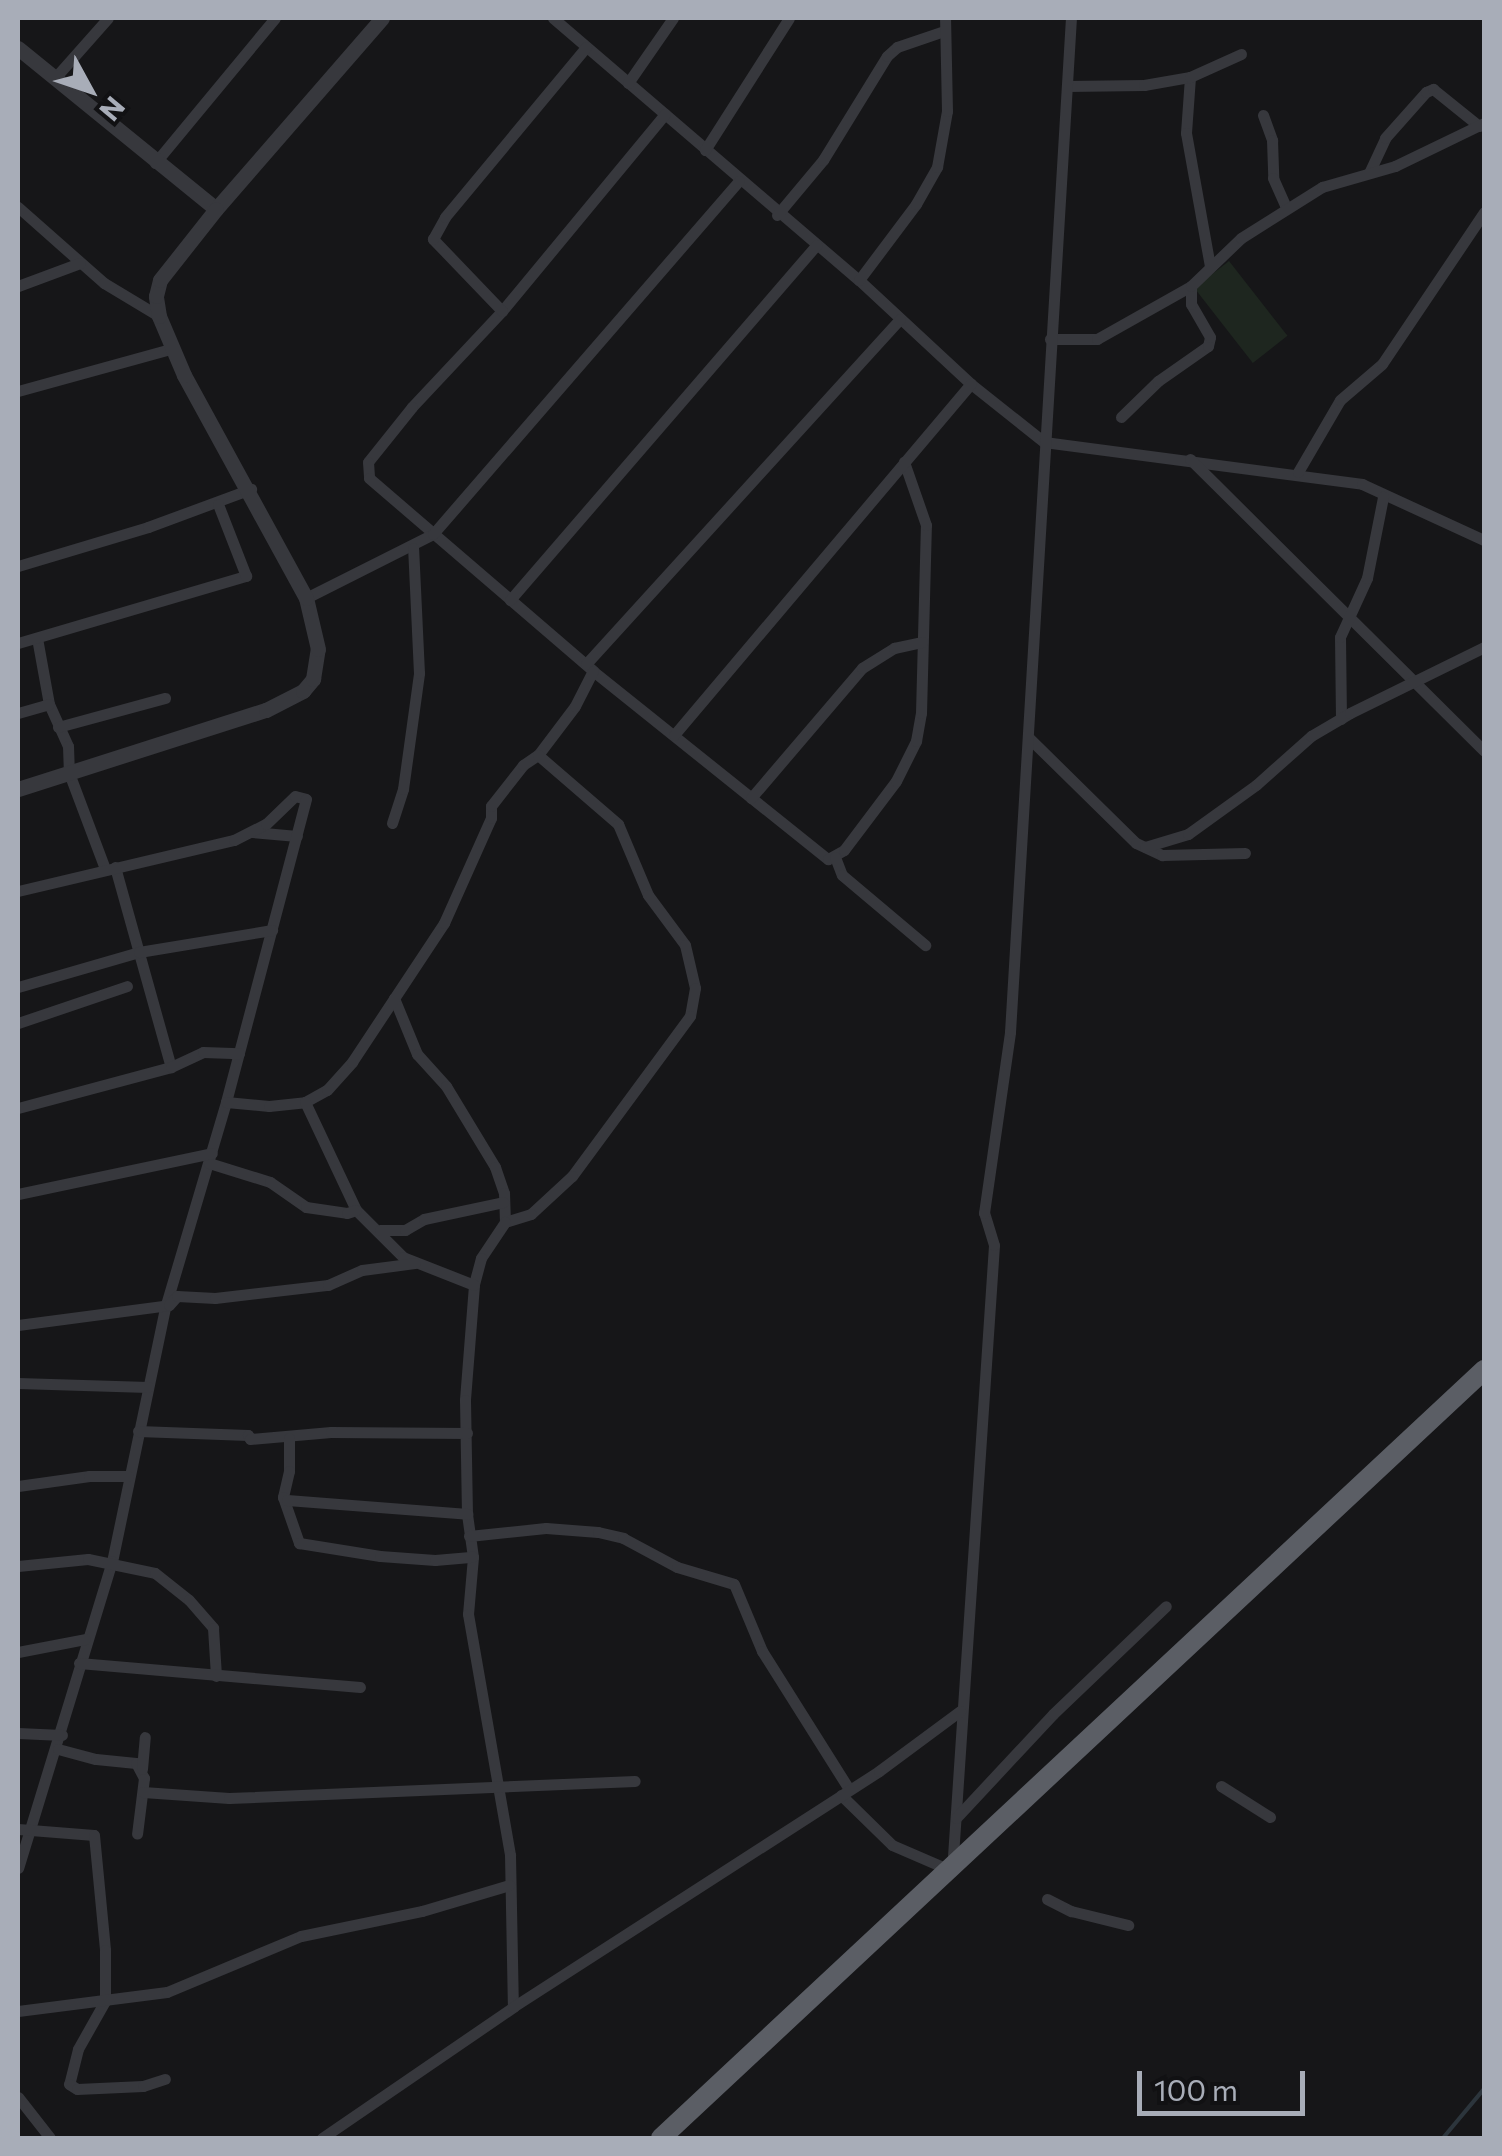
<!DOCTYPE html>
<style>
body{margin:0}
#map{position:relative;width:1502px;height:2156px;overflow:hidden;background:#161618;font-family:Commissioner,sans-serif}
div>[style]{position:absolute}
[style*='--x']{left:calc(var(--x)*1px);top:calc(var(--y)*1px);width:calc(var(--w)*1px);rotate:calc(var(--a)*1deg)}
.green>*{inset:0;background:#1e261f;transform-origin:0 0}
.stream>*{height:4px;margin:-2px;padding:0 2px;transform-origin:2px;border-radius:2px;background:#2c353c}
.minor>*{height:11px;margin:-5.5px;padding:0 5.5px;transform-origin:5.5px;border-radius:5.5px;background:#37383d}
.tertiary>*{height:15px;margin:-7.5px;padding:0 7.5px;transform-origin:7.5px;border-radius:7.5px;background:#37383d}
.trunk>*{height:20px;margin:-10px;padding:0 10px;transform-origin:10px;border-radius:10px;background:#5b5e65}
span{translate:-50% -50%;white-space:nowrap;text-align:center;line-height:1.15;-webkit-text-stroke:9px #111113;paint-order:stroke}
.frame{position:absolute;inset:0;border:20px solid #a8adb8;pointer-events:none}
.north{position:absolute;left:40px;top:40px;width:100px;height:100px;-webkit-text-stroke:8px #111113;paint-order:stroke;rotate:130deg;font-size:28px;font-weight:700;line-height:40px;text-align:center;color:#a8adb8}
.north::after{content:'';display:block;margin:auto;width:35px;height:45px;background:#a8adb8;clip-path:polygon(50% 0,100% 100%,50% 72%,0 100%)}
.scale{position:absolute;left:1137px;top:2071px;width:168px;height:45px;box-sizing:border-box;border:5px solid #a8adb8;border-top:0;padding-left:12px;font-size:30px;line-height:35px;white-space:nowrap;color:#a8adb8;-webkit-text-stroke:8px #111113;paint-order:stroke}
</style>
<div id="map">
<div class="green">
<div style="left:1229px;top:261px;width:95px;height:44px;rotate:52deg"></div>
</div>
<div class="stream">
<div style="--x:1443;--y:2138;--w:64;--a:-50.1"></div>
</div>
<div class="minor">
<div style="--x:553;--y:18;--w:403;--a:40.6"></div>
<div style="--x:859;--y:280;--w:153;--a:42.9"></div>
<div style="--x:971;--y:384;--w:93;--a:38.5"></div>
<div style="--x:1044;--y:442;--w:321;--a:7.5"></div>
<div style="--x:1362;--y:484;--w:134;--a:24.7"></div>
<div style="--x:1190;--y:77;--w:56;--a:94.1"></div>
<div style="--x:1186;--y:133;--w:136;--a:79.8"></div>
<div style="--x:54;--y:79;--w:81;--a:-48.5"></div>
<div style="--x:628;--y:83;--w:79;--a:-55.3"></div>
<div style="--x:1067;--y:86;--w:77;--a:-0.7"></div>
<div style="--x:1144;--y:85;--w:47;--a:-9.9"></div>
<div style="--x:1190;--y:77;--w:56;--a:-24.3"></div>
<div style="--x:665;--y:114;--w:256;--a:129.6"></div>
<div style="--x:502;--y:311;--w:132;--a:133.2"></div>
<div style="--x:412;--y:407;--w:70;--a:128.7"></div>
<div style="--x:368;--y:462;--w:16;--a:86"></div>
<div style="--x:369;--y:478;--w:296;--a:40.7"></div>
<div style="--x:593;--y:671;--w:301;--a:38.7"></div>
<div style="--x:828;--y:859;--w:18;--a:-29"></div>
<div style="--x:844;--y:850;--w:86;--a:-53"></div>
<div style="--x:896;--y:781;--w:45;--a:-63.4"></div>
<div style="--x:916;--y:741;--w:28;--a:-80"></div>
<div style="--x:921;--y:713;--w:188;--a:-88.5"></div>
<div style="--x:926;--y:525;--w:67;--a:-109.2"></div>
<div style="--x:1263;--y:115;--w:27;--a:70"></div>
<div style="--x:1272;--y:140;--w:38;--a:88"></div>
<div style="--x:1273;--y:178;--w:32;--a:66"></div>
<div style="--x:705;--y:150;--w:156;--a:-57.5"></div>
<div style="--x:155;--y:163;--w:188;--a:-50.4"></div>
<div style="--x:1369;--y:173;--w:38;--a:-65"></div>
<div style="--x:1385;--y:138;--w:62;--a:-48.3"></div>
<div style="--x:1426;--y:92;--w:8;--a:-23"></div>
<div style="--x:1433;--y:89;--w:59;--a:38.8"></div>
<div style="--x:18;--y:207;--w:115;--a:41.5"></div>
<div style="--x:104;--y:283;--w:64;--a:31"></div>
<div style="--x:777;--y:215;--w:72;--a:-50.1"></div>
<div style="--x:823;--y:160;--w:122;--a:-58.4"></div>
<div style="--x:887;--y:56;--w:13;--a:-42"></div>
<div style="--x:897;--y:47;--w:50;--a:-18.8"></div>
<div style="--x:859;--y:280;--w:95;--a:-53.1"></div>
<div style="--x:916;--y:204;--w:43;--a:-60.4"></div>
<div style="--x:937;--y:167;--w:57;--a:-79.9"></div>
<div style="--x:947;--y:111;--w:93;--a:-91.2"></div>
<div style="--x:18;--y:286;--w:66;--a:-20.4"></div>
<div style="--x:502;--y:311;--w:100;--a:-133.8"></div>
<div style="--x:433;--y:239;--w:25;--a:-61"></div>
<div style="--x:445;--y:217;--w:221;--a:-50.3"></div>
<div style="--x:1050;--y:339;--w:47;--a:0"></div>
<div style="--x:1097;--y:339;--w:108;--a:-29.4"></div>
<div style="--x:18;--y:391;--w:159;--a:-15.4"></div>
<div style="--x:1121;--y:417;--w:52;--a:-44.2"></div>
<div style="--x:1158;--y:381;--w:61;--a:-35"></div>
<div style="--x:1208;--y:346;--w:9;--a:-77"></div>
<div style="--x:1210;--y:337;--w:38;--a:-120"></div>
<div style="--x:1191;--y:304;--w:18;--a:-90"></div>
<div style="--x:1191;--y:286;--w:69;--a:-43.8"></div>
<div style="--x:1241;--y:238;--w:96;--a:-32.2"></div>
<div style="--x:1322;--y:187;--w:76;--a:-16"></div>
<div style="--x:1395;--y:166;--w:99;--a:-25.8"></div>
<div style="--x:1190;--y:459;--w:414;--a:44.8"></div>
<div style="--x:1298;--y:472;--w:83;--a:-59.7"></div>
<div style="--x:1340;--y:400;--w:55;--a:-40.6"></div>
<div style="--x:1382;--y:364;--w:183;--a:-56.1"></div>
<div style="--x:18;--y:566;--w:136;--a:-16.7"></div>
<div style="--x:148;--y:527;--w:110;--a:-20.3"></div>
<div style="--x:306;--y:598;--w:142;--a:-26.7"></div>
<div style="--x:433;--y:534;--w:467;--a:-49.1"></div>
<div style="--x:510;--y:600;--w:469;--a:-49.2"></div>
<div style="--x:37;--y:638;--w:67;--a:79.7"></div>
<div style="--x:49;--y:704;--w:46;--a:65.7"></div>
<div style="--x:68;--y:746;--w:27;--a:88"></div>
<div style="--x:69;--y:773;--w:103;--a:69.4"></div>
<div style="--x:18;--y:643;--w:238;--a:-16.4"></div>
<div style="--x:246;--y:576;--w:77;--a:-111.3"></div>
<div style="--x:586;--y:664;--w:466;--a:-47.7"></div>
<div style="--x:18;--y:713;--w:32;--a:-16"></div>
<div style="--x:1341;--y:719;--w:82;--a:-90.7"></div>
<div style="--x:1340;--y:637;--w:65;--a:-65.4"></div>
<div style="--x:1367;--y:578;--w:83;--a:-78.8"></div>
<div style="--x:58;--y:727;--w:111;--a:-15.2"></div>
<div style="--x:674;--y:735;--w:460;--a:-49.8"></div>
<div style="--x:1028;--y:737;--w:151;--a:44.5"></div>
<div style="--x:1136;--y:843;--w:29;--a:25"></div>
<div style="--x:1162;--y:855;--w:83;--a:-1.4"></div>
<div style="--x:538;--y:755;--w:61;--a:-52.9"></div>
<div style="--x:575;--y:706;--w:39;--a:-63"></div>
<div style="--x:751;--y:798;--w:171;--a:-49.5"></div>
<div style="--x:862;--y:668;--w:38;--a:-32"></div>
<div style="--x:894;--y:648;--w:29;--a:-12"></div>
<div style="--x:392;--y:823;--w:36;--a:-72"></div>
<div style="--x:403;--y:789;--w:117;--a:-82.1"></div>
<div style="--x:419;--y:673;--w:125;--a:-92.7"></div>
<div style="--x:252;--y:832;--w:45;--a:5.1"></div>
<div style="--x:1145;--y:847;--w:45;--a:-16.8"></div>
<div style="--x:1188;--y:834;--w:84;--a:-35.8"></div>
<div style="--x:1256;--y:785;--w:74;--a:-41.7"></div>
<div style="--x:1311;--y:736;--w:45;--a:-30.5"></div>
<div style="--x:1350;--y:713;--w:149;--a:-26.2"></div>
<div style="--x:835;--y:857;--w:19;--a:69"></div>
<div style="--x:842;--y:875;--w:109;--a:40.1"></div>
<div style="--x:115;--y:867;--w:208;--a:74.4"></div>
<div style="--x:18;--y:891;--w:222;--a:-13.3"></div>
<div style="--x:234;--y:840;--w:36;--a:-27"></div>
<div style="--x:266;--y:824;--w:40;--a:-44"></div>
<div style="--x:295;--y:796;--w:11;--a:15"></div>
<div style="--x:306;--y:799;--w:313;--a:104.8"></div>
<div style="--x:226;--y:1102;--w:215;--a:106.5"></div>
<div style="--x:165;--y:1308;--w:258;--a:101.8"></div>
<div style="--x:112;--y:1561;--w:321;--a:107"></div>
<div style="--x:18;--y:987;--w:126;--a:-16.1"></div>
<div style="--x:139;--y:952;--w:135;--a:-9.4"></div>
<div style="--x:394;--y:998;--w:61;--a:67.7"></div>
<div style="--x:417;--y:1054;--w:43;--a:47.8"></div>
<div style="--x:446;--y:1086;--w:95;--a:58.8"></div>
<div style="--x:495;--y:1167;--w:28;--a:71"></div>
<div style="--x:504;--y:1193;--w:29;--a:88"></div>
<div style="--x:18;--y:1023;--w:115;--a:-18.7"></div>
<div style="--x:226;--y:1102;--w:43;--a:5.3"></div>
<div style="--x:269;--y:1106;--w:36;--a:-6"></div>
<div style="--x:305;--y:1102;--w:25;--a:-29"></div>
<div style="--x:327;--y:1090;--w:38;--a:-48"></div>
<div style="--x:352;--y:1062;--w:167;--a:-56.5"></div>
<div style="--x:444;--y:923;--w:115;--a:-65.9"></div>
<div style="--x:491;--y:818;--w:12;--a:-90"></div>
<div style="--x:491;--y:806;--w:52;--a:-52"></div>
<div style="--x:523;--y:765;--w:18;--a:-34"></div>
<div style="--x:538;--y:755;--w:106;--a:40.8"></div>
<div style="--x:618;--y:824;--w:77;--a:67.1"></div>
<div style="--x:648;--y:895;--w:62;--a:53.5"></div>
<div style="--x:685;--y:945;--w:44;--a:76.9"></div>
<div style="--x:695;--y:988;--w:28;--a:100"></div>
<div style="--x:690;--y:1016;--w:199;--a:126.4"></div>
<div style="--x:572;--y:1176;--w:56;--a:137.2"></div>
<div style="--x:531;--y:1214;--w:27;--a:163"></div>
<div style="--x:505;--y:1222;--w:43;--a:123.7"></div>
<div style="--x:481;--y:1258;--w:28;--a:105"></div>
<div style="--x:474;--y:1285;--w:115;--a:94.5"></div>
<div style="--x:465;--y:1400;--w:114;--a:89"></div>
<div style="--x:467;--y:1514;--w:43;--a:82.1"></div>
<div style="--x:473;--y:1557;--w:57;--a:95"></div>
<div style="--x:468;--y:1614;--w:245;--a:80.1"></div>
<div style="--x:510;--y:1855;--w:152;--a:88.9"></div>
<div style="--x:305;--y:1102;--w:119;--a:64.7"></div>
<div style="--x:356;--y:1210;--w:66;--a:45"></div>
<div style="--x:403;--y:1257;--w:76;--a:21.5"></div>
<div style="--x:18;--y:1108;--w:158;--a:-15"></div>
<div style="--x:171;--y:1067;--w:35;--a:-25"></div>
<div style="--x:203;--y:1052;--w:36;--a:2"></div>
<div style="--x:209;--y:1163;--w:64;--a:17.3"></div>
<div style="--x:270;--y:1182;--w:44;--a:34.8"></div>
<div style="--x:306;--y:1207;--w:41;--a:8.3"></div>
<div style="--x:347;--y:1213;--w:9;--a:-18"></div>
<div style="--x:18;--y:1194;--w:198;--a:-11.9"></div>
<div style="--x:380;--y:1230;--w:25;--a:0"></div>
<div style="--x:405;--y:1230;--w:22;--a:-30"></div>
<div style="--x:424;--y:1219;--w:81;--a:-12.1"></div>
<div style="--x:18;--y:1325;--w:152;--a:-7.5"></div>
<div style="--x:169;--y:1305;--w:12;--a:-48"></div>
<div style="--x:177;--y:1296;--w:38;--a:3"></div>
<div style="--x:215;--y:1298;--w:114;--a:-6.6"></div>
<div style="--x:328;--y:1285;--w:37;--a:-24"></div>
<div style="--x:362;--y:1270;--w:53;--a:-7.5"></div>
<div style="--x:18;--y:1383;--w:130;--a:1.8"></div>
<div style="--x:138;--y:1431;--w:110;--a:2.1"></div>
<div style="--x:248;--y:1435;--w:4;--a:63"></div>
<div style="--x:250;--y:1439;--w:81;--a:-4.9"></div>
<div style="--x:331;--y:1432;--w:136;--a:0.4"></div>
<div style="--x:289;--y:1438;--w:33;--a:90"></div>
<div style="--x:289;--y:1471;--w:27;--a:103"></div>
<div style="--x:283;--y:1497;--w:49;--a:70.8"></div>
<div style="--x:299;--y:1543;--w:82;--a:9.1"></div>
<div style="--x:380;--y:1556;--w:55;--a:4.2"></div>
<div style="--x:435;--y:1560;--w:38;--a:-5"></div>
<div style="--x:18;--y:1486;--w:72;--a:-8"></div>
<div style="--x:89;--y:1476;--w:39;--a:0"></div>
<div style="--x:287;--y:1500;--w:181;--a:4.4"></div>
<div style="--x:469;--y:1536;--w:77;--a:-5.9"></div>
<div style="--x:546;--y:1528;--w:52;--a:4.4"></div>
<div style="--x:598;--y:1532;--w:26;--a:13"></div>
<div style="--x:623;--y:1538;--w:61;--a:28.2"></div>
<div style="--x:677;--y:1567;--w:59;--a:16.6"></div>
<div style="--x:734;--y:1584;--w:73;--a:67.3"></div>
<div style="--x:762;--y:1651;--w:163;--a:57.8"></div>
<div style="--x:18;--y:1566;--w:70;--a:-5.7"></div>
<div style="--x:88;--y:1559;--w:68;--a:11.8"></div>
<div style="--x:155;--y:1573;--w:43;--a:38.5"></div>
<div style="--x:189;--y:1600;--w:37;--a:49"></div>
<div style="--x:213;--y:1628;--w:48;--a:86.4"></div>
<div style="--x:18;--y:1652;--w:68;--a:-11"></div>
<div style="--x:79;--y:1663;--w:282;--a:4.9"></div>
<div style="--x:18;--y:1733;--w:44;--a:2.6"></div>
<div style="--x:58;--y:1749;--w:39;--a:15"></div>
<div style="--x:96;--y:1759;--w:40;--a:5.7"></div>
<div style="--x:136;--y:1763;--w:17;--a:62"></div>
<div style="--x:144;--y:1778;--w:56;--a:97.1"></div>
<div style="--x:142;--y:1769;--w:32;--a:-85"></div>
<div style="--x:1221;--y:1786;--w:58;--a:32.3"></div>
<div style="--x:143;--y:1792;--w:86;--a:4"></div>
<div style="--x:229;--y:1798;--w:406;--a:-2.4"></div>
<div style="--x:841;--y:1795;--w:71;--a:44.4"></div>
<div style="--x:892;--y:1845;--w:65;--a:23.4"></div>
<div style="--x:952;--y:1871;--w:627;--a:-86.16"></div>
<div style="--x:994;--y:1245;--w:34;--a:-107"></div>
<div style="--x:984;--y:1213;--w:183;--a:-81.8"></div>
<div style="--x:1010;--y:1032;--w:1016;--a:-86.56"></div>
<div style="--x:956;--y:1818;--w:142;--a:-47"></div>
<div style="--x:1053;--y:1714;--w:156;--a:-43.7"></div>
<div style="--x:18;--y:1829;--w:76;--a:4.5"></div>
<div style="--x:94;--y:1835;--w:116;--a:84.5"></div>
<div style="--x:105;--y:1950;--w:51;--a:90"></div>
<div style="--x:105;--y:2001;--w:55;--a:119.4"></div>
<div style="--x:78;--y:2049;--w:36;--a:104"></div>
<div style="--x:69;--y:2084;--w:9;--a:32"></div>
<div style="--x:77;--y:2089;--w:66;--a:-2.6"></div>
<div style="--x:143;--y:2086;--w:23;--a:-18"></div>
<div style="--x:1047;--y:1899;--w:27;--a:27"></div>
<div style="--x:1071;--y:1911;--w:59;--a:13.8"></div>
<div style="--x:18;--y:2011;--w:150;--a:-7.3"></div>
<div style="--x:167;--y:1992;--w:145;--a:-22.7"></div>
<div style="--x:301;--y:1936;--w:124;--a:-11.7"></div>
<div style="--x:422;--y:1911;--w:91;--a:-16.6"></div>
<div style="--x:18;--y:2097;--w:52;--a:52"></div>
<div style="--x:322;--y:2138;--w:232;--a:-34.4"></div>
<div style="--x:513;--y:2007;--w:435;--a:-32.8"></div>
<div style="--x:879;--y:1771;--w:101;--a:-36.5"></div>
</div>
<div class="tertiary">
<div style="--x:18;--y:48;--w:255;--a:39.1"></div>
<div style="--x:216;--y:209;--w:253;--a:-49"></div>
<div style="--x:18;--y:789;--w:260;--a:-17.7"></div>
<div style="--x:266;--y:710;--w:42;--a:-27.2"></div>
<div style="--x:303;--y:691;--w:16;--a:-50"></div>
<div style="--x:313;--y:679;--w:30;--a:-81"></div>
<div style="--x:318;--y:649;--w:52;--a:-103.2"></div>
<div style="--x:306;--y:598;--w:254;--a:-118.7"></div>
<div style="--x:184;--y:375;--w:64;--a:-113"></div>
<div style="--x:159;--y:316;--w:20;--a:-99"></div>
<div style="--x:156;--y:296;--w:16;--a:-76"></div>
<div style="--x:160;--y:280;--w:90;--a:-51.7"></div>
</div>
<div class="trunk">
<div style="--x:661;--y:2138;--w:1126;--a:-43.02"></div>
</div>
<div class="frame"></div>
<div class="north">N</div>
<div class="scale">100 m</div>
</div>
